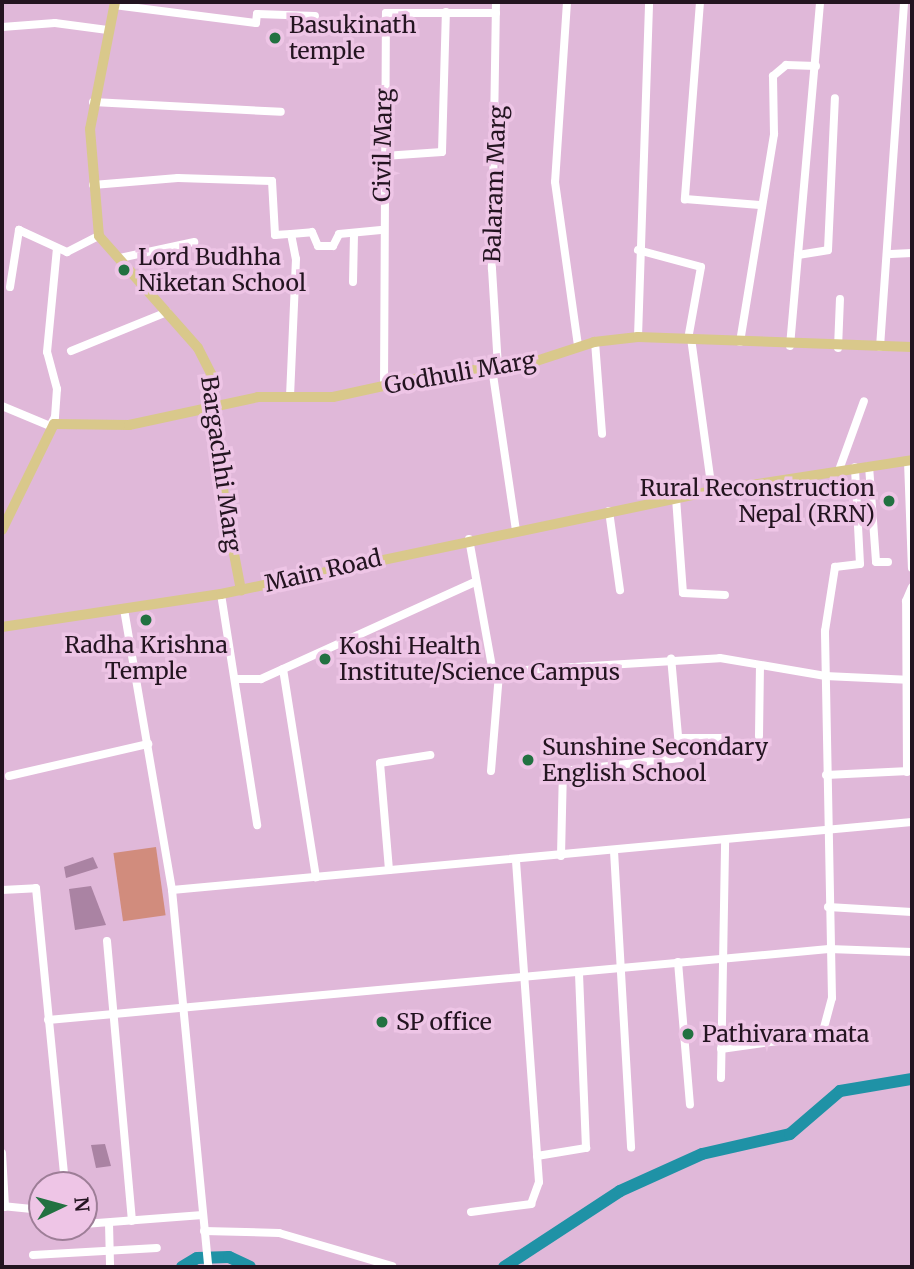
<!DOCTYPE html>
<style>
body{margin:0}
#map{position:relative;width:914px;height:1269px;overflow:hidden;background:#e0b8d9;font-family:Merriweather,serif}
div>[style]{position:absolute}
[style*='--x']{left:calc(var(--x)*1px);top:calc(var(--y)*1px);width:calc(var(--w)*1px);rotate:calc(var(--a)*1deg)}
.green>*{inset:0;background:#d18c7d;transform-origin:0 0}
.river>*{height:12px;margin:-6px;padding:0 6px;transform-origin:6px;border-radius:6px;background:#1f92a6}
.building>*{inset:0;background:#aa83a3}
.minor>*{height:8px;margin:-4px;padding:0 4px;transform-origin:4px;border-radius:4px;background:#fff}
.major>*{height:10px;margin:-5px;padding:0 5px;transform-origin:5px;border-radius:5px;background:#d9c88b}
.dots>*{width:19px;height:19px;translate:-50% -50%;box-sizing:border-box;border:4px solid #eec5e6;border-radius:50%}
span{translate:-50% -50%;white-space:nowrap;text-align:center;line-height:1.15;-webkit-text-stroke:7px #eec5e6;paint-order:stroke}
.poi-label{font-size:23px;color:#231420}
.left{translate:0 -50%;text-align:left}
.right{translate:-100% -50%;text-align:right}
.street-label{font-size:23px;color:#231420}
.frame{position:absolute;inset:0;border:4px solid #231420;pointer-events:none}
.north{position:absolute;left:28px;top:1171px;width:70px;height:70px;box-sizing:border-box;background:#eec5e6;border:2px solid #9d7e97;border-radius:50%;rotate:85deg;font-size:19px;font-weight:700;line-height:28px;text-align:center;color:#231420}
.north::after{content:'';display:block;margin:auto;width:24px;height:32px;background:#227141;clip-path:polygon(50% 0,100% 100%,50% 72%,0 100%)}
</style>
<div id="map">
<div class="green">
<div style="left:156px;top:847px;width:69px;height:43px;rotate:82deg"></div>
</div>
<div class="river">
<div style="--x:182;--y:1267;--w:17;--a:-31"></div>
<div style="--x:197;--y:1258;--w:32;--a:-2"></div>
<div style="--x:229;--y:1257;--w:23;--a:25"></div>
<div style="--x:504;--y:1267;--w:139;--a:-33.2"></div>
<div style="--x:620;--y:1191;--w:90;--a:-24.3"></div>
<div style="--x:702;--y:1154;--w:90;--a:-12.8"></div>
<div style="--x:790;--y:1134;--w:66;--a:-40.7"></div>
<div style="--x:840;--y:1091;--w:73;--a:-9.5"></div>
</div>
<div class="building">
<div style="clip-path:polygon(93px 857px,98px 868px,66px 878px,64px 867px)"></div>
<div style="clip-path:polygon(91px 886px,106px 925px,75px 930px,69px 889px)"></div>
<div style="clip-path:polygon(105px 1144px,111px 1166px,96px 1168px,91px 1145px)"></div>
</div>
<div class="minor">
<div style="--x:496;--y:2;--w:267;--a:90.9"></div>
<div style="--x:492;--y:269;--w:98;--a:86.5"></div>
<div style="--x:567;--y:2;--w:180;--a:93.8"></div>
<div style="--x:555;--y:182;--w:166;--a:82"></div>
<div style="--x:700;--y:2;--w:198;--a:94.4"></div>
<div style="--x:685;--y:199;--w:75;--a:4.6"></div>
<div style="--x:114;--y:5;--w:143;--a:7.2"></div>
<div style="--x:256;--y:23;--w:9;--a:-84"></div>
<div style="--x:257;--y:14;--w:58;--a:2"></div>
<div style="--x:2;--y:27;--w:53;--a:-4.3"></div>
<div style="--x:55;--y:23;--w:53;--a:7.5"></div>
<div style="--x:93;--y:102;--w:188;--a:3"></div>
<div style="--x:384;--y:156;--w:58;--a:-3.9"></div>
<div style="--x:442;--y:152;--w:140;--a:-88.4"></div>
<div style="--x:93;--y:185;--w:85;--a:-4.7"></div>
<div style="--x:178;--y:178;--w:94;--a:1.8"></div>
<div style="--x:272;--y:181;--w:54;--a:86.8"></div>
<div style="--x:275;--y:235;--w:16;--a:-4"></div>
<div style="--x:291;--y:234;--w:25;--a:79"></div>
<div style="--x:296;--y:259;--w:137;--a:92.5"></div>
<div style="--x:291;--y:234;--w:21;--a:-5"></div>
<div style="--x:312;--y:232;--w:15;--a:67"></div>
<div style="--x:318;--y:246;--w:15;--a:0"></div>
<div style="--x:333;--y:246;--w:13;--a:-63"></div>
<div style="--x:339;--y:234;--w:42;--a:-5.4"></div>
<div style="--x:638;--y:250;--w:65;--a:15.1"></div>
<div style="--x:701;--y:267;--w:73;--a:100.2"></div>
<div style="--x:891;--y:254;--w:21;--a:-3"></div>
<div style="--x:798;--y:255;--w:30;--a:-9"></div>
<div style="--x:828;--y:250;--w:152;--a:-87.4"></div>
<div style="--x:120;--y:258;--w:76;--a:-12.2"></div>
<div style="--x:353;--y:282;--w:49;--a:-88.8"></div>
<div style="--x:10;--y:287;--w:58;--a:-81"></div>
<div style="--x:19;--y:230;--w:53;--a:24.6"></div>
<div style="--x:67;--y:252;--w:36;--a:-27"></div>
<div style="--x:638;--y:337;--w:335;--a:-88.1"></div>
<div style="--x:691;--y:338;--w:154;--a:82.2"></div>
<div style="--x:595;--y:342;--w:92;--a:85.6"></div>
<div style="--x:740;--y:342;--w:211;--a:-80.7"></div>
<div style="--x:774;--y:134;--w:58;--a:-91"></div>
<div style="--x:773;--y:76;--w:17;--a:-40"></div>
<div style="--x:786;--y:65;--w:30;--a:2"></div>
<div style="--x:790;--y:346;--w:345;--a:-85"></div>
<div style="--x:880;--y:347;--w:346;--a:-86"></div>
<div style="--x:838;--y:348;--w:49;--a:-87.7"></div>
<div style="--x:71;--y:351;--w:104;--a:-22.1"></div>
<div style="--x:492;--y:368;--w:164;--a:81.6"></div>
<div style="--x:384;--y:386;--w:373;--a:-89.7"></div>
<div style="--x:386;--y:13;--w:110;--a:0"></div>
<div style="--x:2;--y:406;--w:52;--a:22.6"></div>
<div style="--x:50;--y:426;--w:10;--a:-61"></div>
<div style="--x:55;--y:417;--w:28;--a:-86"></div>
<div style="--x:57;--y:389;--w:38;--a:-105"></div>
<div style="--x:47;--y:352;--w:103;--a:-84.5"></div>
<div style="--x:908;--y:461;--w:107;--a:87.9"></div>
<div style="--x:869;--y:466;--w:96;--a:85.8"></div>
<div style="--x:876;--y:562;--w:12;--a:0"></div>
<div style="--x:839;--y:470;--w:73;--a:-70.1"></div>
<div style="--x:676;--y:498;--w:95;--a:85.8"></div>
<div style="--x:683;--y:593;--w:42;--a:2.7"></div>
<div style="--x:609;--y:511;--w:80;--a:82.1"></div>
<div style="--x:469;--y:539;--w:135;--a:79.8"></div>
<div style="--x:493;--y:672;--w:227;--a:-3.5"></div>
<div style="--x:720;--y:658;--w:107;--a:9.7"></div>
<div style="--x:825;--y:676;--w:87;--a:2.6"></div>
<div style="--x:221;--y:594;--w:234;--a:81.1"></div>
<div style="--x:124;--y:609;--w:285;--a:80.3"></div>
<div style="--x:172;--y:890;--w:379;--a:84.5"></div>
<div style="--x:283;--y:669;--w:211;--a:81"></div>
<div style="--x:237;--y:679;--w:24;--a:0"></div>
<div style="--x:261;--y:679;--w:233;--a:-24.4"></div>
<div style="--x:759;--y:736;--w:71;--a:-89.2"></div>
<div style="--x:679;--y:738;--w:44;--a:0"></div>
<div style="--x:491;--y:771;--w:97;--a:-85.3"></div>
<div style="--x:907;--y:772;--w:171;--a:-90.3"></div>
<div style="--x:906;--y:601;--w:15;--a:-67"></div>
<div style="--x:826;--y:775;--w:83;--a:-2.8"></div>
<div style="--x:9;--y:776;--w:143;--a:-13"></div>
<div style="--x:614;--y:851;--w:297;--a:86.7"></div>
<div style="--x:561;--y:856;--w:85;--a:-88.7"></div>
<div style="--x:563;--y:771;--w:118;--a:-6.3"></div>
<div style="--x:680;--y:758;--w:100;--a:-95.1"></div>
<div style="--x:389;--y:870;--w:107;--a:-94.8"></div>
<div style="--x:380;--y:763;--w:51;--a:-9.1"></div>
<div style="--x:2;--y:890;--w:34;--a:-3"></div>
<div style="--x:36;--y:888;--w:298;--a:84.4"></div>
<div style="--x:172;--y:890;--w:743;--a:-5.25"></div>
<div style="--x:828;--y:907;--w:84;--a:3.4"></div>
<div style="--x:107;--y:941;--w:281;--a:84.9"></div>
<div style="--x:678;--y:962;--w:143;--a:85.2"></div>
<div style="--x:48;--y:1020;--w:784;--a:-5.19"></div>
<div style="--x:829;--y:949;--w:83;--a:2.1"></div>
<div style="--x:721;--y:1049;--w:102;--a:-7.9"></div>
<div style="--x:822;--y:1035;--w:38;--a:-75"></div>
<div style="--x:832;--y:998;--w:367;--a:-91.1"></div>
<div style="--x:825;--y:631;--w:65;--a:-81.1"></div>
<div style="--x:835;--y:567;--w:25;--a:-7"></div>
<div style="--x:860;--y:564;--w:97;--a:-93"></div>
<div style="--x:721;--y:1078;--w:238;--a:-89"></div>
<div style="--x:2;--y:1153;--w:54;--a:86.8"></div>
<div style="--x:537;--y:1156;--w:50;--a:-9.3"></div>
<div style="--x:586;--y:1148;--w:176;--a:-92.3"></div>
<div style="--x:2;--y:1206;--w:40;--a:5.7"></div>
<div style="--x:471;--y:1212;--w:61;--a:-7.6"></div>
<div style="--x:531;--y:1204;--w:23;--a:-70"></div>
<div style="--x:539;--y:1182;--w:323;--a:-94.1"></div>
<div style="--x:109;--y:1223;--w:42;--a:88.6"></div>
<div style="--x:84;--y:1224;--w:119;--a:-4.3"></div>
<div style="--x:204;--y:1231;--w:75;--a:1.5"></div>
<div style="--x:279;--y:1233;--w:118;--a:16.3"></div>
<div style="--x:33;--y:1255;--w:124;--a:-3.2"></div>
</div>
<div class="major">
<div style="--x:115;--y:2;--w:129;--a:101.1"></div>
<div style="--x:90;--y:129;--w:107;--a:85.2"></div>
<div style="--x:99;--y:236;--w:149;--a:48.5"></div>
<div style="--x:198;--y:348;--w:30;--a:63"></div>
<div style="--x:212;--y:375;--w:133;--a:84.4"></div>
<div style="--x:225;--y:507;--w:85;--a:79.1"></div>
<div style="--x:2;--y:530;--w:118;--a:-63.9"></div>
<div style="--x:54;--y:424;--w:75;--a:0.8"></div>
<div style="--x:129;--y:425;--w:132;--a:-12.2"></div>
<div style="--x:258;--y:397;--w:75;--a:0"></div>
<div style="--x:333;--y:397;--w:113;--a:-12.3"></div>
<div style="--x:443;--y:373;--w:81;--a:-5.6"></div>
<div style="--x:524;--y:365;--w:74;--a:-18.2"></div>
<div style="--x:594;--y:342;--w:44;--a:-6.5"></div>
<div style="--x:638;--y:337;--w:274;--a:2.1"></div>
<div style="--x:2;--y:627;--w:221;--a:-8.6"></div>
<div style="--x:221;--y:594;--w:502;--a:-11.85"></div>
<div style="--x:712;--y:491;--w:202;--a:-8.8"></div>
</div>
<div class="dots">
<div style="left:275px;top:38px;background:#227141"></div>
<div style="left:124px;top:270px;background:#227141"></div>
<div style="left:889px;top:501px;background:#227141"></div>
<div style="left:146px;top:620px;background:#227141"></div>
<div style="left:325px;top:659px;background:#227141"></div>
<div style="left:528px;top:760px;background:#227141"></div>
<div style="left:382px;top:1022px;background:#227141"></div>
<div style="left:688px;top:1034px;background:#227141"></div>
</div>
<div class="poi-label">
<span class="left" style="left:289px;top:38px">Basukinath<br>temple</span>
<span class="left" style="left:138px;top:270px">Lord Budhha<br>Niketan School</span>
<span class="right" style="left:875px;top:501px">Rural Reconstruction<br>Nepal (RRN)</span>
<span style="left:146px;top:658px">Radha Krishna<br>Temple</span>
<span class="left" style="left:339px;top:659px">Koshi Health<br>Institute/Science Campus</span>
<span class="left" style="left:542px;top:760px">Sunshine Secondary<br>English School</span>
<span class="left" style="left:396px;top:1022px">SP office</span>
<span class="left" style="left:702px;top:1034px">Pathivara mata</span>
</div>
<div class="street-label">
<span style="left:383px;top:145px;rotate:-89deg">Civil Marg</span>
<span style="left:495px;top:184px;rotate:-88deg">Balaram Marg</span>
<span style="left:460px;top:373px;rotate:-10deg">Godhuli Marg</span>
<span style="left:221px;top:464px;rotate:82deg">Bargachhi Marg</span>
<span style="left:323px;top:571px;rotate:-13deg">Main Road</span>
</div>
<div class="frame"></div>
<div class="north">N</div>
</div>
